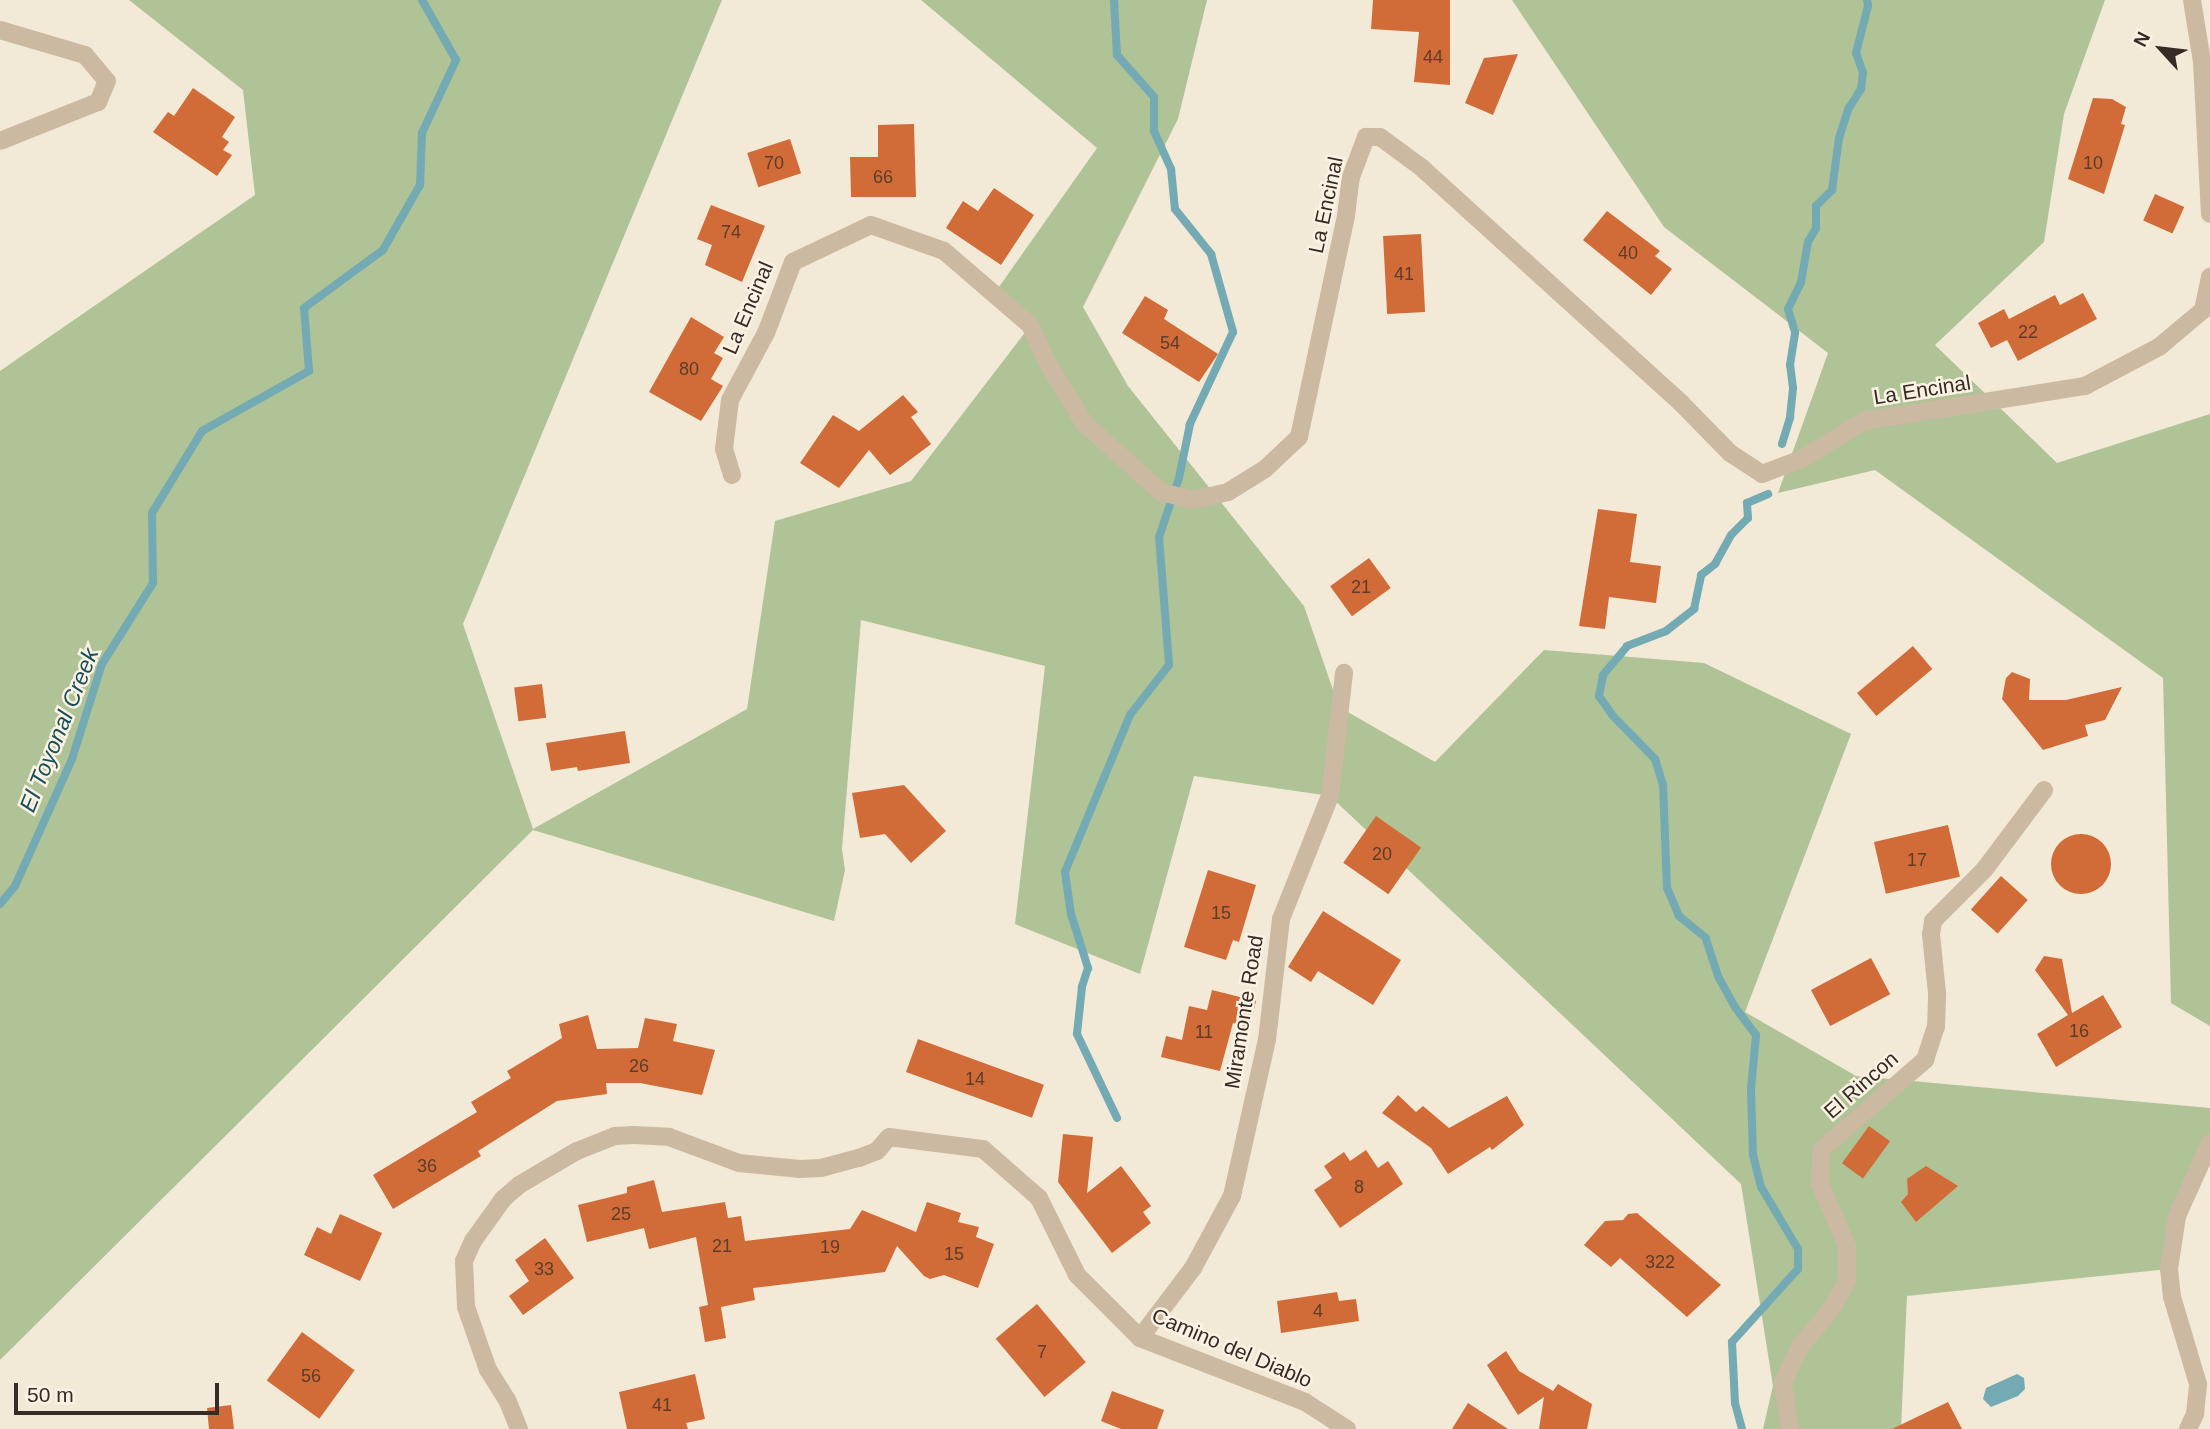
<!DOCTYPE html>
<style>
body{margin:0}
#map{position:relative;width:2210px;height:1429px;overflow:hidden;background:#f3e9d7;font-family:Helvetica,sans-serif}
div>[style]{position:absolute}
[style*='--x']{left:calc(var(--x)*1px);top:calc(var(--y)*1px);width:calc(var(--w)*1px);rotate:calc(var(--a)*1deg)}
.green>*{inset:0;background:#afc396}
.water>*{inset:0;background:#73aab3}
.stream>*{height:8px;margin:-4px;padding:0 4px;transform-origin:4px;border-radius:4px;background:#73aab3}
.building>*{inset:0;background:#d16b37;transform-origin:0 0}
.round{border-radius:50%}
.minor>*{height:18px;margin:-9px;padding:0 9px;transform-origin:9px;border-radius:9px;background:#ccb9a2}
span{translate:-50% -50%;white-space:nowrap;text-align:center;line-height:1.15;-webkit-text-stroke:5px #fbf2e3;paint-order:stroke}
.number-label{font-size:18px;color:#5d3c2a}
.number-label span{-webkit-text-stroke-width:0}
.street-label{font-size:21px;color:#362c25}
.water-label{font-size:23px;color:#17505b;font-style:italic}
.north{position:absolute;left:2126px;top:14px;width:70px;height:70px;-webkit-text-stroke:5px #fbf2e3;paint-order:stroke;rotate:297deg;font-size:19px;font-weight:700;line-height:28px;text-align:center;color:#362c25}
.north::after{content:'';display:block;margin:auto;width:24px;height:32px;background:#362c25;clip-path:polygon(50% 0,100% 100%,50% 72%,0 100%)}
.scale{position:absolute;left:14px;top:1383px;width:205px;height:32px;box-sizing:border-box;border:4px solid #362c25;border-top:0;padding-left:9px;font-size:21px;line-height:24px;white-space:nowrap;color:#362c25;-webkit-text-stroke:5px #fbf2e3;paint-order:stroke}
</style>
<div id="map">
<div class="green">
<div style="clip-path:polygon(129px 0,722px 0,463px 624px,533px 829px,747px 709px,775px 521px,911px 481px,1030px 326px,994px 294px,1097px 148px,921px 0,1207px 0,1178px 119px,1083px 307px,1128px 386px,1304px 606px,1339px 707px,1435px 762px,1544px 650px,1704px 663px,1851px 734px,1745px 1012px,1856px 1076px,2210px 1108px,2210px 1143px,2169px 1269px,1907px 1296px,1901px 1429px,1763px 1429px,1773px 1386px,1741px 1184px,1330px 796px,1194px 776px,1140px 974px,1015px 924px,1045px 666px,861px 620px,842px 849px,845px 870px,834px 921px,533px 830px,0 1360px,0 371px,255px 195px,243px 90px)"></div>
<div style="clip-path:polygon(1512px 0,2105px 0,2064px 114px,2044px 242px,1935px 345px,2057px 463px,2210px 414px,2210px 1026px,2171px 1003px,2163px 678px,1875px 470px,1778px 493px,1828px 353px,1664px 227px)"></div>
</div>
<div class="water">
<div style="clip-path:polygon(2017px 1374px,2024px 1378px,2025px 1389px,2018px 1396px,1991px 1407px,1983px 1399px,1986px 1388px)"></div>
</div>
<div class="stream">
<div style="--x:1114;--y:0;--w:55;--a:86.9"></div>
<div style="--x:1117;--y:55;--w:56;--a:48.6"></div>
<div style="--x:1154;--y:97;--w:34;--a:90"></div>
<div style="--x:1154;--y:131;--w:42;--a:65.9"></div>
<div style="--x:1171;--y:169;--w:40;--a:84.3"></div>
<div style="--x:1175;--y:209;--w:58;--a:51.3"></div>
<div style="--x:1211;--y:254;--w:81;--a:74.2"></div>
<div style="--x:1233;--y:332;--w:102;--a:115.1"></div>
<div style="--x:1190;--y:424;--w:55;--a:101.5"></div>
<div style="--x:1179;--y:478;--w:62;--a:108.7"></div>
<div style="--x:1159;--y:537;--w:128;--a:85.5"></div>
<div style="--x:1169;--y:665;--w:63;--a:128"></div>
<div style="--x:1130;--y:715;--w:170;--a:112.5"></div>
<div style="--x:1065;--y:872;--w:42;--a:81.9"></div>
<div style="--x:1071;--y:914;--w:57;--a:72.5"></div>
<div style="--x:1088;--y:968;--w:20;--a:108"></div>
<div style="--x:1082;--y:987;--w:47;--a:96.1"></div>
<div style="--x:1077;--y:1034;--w:93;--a:64.5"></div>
<div style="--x:1782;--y:444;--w:28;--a:-73"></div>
<div style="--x:1790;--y:417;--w:29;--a:-84"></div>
<div style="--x:1793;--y:388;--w:23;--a:-97"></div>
<div style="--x:1790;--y:365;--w:33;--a:-81"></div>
<div style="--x:1795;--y:332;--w:24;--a:-107"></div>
<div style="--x:1788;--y:309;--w:30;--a:-64"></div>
<div style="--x:1801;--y:282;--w:41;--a:-80.1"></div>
<div style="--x:1808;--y:242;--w:16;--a:-60"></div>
<div style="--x:1816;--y:228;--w:22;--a:-90"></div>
<div style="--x:1816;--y:206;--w:23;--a:-45"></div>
<div style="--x:1832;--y:190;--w:52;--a:-82.3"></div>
<div style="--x:1839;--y:138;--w:32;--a:-72"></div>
<div style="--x:1849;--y:108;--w:22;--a:-58"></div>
<div style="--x:1861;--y:89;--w:16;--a:-83"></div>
<div style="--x:1863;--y:73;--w:21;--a:-109"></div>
<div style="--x:1856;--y:53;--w:49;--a:-75.7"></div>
<div style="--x:1868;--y:6;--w:6;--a:-99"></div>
<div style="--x:0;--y:904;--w:23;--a:-50"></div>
<div style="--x:15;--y:886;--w:139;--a:-65.8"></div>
<div style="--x:72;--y:759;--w:100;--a:-72.5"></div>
<div style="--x:102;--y:664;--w:96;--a:-57.8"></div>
<div style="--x:153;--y:583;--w:70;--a:-90.8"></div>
<div style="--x:152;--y:513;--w:96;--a:-58.6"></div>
<div style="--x:202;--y:431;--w:123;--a:-29.3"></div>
<div style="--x:309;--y:371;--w:63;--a:-94.5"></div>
<div style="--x:304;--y:308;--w:98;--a:-36.3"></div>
<div style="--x:383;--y:250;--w:75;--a:-60.4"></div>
<div style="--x:420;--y:185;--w:52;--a:-87.8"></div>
<div style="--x:422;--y:133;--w:81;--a:-65"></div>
<div style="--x:456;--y:60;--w:69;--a:-119.5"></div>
<div style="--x:1742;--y:1429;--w:27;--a:-105"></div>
<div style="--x:1735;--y:1403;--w:61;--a:-92.8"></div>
<div style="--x:1732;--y:1342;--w:98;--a:-47.9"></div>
<div style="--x:1798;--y:1269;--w:20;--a:-90"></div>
<div style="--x:1798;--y:1249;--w:72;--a:-120.8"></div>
<div style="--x:1761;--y:1187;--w:34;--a:-104"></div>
<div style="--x:1753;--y:1154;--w:65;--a:-91.8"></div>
<div style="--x:1751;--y:1089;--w:54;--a:-84.7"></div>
<div style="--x:1756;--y:1035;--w:35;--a:-127"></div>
<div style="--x:1735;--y:1007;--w:35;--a:-119"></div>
<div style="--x:1718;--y:976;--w:40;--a:-108"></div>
<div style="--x:1706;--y:938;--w:35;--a:-141"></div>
<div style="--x:1679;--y:916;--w:30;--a:-113"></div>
<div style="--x:1667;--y:888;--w:103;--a:-92.2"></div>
<div style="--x:1663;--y:785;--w:27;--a:-107"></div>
<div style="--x:1655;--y:759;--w:60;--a:-134.3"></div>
<div style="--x:1613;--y:716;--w:24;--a:-125"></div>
<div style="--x:1599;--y:696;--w:21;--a:-79"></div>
<div style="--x:1603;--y:675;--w:38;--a:-50"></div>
<div style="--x:1627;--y:646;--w:42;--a:-21"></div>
<div style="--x:1666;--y:631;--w:36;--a:-38"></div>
<div style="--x:1694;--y:609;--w:35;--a:-78"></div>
<div style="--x:1701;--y:575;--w:18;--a:-38"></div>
<div style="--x:1715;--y:564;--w:33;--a:-61"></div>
<div style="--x:1731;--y:535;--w:24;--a:-45"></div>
<div style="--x:1748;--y:518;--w:15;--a:-94"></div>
<div style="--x:1747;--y:503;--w:23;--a:-23"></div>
</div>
<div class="building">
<div style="clip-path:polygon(1373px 0,1450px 0,1450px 85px,1414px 82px,1419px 32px,1371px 29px)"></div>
<div style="clip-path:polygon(1518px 54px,1493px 115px,1465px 103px,1484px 58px)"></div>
<div style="clip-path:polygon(193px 88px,235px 117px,222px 137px,229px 142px,223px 150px,232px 155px,217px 176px,153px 132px,168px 112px,174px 116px)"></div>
<div style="clip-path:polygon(2093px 98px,2112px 99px,2126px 107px,2121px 124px,2125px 125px,2104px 194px,2068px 179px)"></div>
<div style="clip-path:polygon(914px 124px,916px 197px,851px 197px,850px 157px,878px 157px,878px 125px)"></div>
<div style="left:790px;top:139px;width:36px;height:45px;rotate:72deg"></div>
<div style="clip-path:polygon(994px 188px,1034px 215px,1001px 265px,946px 228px,963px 201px,978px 211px)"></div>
<div style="left:2155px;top:194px;width:32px;height:29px;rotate:24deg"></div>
<div style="clip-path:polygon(711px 205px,765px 226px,742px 282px,705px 265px,712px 245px,697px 239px)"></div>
<div style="clip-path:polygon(1607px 211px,1660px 251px,1655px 256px,1672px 269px,1651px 295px,1583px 240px)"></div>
<div style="left:1421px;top:234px;width:78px;height:38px;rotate:87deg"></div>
<div style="clip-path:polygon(2083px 293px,2097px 319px,2018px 361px,2007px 340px,1991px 348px,1978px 323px,2004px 309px,2009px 319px,2055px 295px,2060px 305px)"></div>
<div style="clip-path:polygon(1145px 296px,1168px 310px,1164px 319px,1218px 354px,1199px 382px,1122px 333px)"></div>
<div style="clip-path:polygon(691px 317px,724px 337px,714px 353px,723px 358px,711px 379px,723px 386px,701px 421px,649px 392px)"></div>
<div style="clip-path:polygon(903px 395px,918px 412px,911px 417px,931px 444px,890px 475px,869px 450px,839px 488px,800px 463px,833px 415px,859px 431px)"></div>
<div style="clip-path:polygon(1598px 509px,1637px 514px,1630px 562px,1661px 566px,1656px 603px,1609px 597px,1605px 629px,1579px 626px)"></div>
<div style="left:1369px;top:558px;width:37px;height:48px;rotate:54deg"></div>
<div style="left:1913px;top:646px;width:30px;height:73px;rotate:50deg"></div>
<div style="clip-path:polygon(2012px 672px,2030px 679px,2029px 700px,2066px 700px,2122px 687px,2105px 720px,2085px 725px,2088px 736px,2043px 750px,2002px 699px,2006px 678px)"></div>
<div style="left:542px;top:684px;width:34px;height:28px;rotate:83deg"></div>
<div style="clip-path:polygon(625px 731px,630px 763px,578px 771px,577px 767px,551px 771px,546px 743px)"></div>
<div style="clip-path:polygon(904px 785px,946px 831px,911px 863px,885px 834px,860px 838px,852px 793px)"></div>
<div style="left:1376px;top:816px;width:55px;height:57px;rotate:35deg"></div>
<div style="left:1948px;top:825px;width:53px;height:76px;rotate:77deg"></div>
<div class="round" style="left:2051px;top:834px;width:60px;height:60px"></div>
<div style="clip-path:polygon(1208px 870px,1256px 885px,1239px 942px,1233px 940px,1226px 960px,1184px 947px)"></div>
<div style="left:2001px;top:876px;width:36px;height:45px;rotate:42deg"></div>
<div style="clip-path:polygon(1323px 911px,1401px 960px,1373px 1005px,1318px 971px,1311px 982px,1288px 967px)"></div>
<div style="clip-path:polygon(2044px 956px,2062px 959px,2072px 1013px,2103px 995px,2122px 1027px,2056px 1067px,2037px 1034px,2068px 1015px,2035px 970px)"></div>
<div style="left:1871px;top:958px;width:41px;height:68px;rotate:62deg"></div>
<div style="clip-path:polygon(1212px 990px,1256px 1001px,1250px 1027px,1233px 1023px,1220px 1071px,1161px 1057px,1166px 1036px,1182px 1040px,1189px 1006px,1207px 1010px)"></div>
<div style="clip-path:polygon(588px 1015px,597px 1049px,638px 1048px,645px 1018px,677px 1024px,673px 1041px,715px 1050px,702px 1095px,640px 1083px,606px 1083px,607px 1094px,557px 1101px,478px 1151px,481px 1156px,393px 1209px,373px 1175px,477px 1112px,471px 1102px,511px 1078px,507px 1071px,562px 1038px,559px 1024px)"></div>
<div style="left:918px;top:1039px;width:134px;height:35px;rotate:20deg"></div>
<div style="clip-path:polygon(1398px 1095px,1416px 1112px,1423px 1106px,1449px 1128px,1507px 1096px,1524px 1125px,1492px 1150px,1490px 1147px,1448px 1174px,1431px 1148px,1382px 1113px)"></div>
<div style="left:1869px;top:1126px;width:26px;height:46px;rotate:36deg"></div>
<div style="clip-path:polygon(1063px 1134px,1093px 1137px,1087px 1193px,1121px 1166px,1151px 1206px,1143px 1212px,1151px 1223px,1112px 1253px,1058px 1182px)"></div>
<div style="clip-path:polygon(1366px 1150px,1378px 1168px,1388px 1161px,1403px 1184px,1340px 1228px,1314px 1190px,1332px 1178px,1324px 1166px,1344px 1152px,1350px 1161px)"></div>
<div style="clip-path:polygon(1926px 1166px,1958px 1186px,1916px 1222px,1901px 1202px,1908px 1194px,1907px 1179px)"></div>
<div style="clip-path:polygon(654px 1180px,662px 1212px,725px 1202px,728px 1218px,741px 1216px,745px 1241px,850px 1229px,862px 1210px,916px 1232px,927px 1202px,961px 1213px,958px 1222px,979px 1227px,976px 1237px,994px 1244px,978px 1288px,944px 1275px,930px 1279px,924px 1276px,897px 1246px,885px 1272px,753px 1288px,755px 1300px,721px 1307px,726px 1338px,705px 1342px,699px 1307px,708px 1305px,696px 1237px,649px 1249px,644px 1228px,587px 1242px,578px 1205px,627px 1193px,627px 1187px)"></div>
<div style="clip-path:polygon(1637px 1213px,1721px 1285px,1687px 1317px,1620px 1258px,1611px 1267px,1584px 1245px,1605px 1221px,1623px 1220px,1628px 1214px)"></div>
<div style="clip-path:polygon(340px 1214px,382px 1233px,360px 1281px,304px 1255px,317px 1227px,331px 1234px)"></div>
<div style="clip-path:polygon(545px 1238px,574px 1278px,523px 1315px,509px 1296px,529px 1281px,515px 1260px)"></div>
<div style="clip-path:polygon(1337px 1292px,1339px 1301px,1356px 1299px,1359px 1321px,1281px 1333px,1277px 1301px)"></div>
<div style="left:1037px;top:1304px;width:76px;height:54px;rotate:50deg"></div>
<div style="left:302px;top:1332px;width:65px;height:60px;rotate:36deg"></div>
<div style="clip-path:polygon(1506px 1351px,1519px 1371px,1553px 1391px,1558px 1384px,1592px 1404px,1587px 1429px,1539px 1429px,1544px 1397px,1518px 1415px,1487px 1365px)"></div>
<div style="clip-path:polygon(695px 1374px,705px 1419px,686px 1423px,688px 1429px,627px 1429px,619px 1392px)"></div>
<div style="clip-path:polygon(1112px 1391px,1164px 1410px,1157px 1429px,1121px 1429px,1101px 1421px)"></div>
<div style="clip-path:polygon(1948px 1402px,1962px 1429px,1892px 1429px)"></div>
<div style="clip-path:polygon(1468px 1403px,1508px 1429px,1452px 1429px)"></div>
<div style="clip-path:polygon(231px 1405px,234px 1429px,209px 1429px,207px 1408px)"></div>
</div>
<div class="minor">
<div style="--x:2192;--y:0;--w:63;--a:80.8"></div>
<div style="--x:2202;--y:62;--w:152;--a:87"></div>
<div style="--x:0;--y:30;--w:89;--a:16.4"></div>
<div style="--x:85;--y:55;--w:34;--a:50"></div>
<div style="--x:107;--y:81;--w:23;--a:113"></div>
<div style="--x:98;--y:102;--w:105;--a:158.3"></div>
<div style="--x:732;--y:475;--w:27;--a:-107"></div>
<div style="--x:724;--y:449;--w:49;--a:-83"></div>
<div style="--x:730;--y:400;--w:76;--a:-61.8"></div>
<div style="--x:766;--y:333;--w:76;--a:-69.2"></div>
<div style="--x:793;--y:262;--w:86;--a:-25.4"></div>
<div style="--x:871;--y:225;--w:77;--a:19.6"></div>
<div style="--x:944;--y:251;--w:113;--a:40.7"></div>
<div style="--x:1030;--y:325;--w:38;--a:65"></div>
<div style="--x:1046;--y:360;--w:74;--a:58.9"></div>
<div style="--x:1084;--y:423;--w:103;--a:41.9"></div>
<div style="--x:1161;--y:492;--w:33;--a:14"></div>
<div style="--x:1193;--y:500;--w:36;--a:-13"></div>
<div style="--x:1228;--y:492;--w:44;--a:-31.9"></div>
<div style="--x:1265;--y:469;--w:47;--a:-43.3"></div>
<div style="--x:1299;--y:437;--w:226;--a:-78"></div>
<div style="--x:1346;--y:216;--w:39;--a:-83"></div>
<div style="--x:1351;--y:177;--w:43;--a:-69.4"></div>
<div style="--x:1366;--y:137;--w:14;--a:0"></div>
<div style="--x:1380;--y:137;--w:52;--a:36.4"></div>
<div style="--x:1422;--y:168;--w:351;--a:42.2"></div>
<div style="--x:1682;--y:404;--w:69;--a:45.6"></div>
<div style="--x:1730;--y:453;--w:38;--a:33"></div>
<div style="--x:1762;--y:474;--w:43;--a:-20.6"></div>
<div style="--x:1802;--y:459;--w:73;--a:-31.5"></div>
<div style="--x:1864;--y:421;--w:224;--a:-9"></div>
<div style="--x:2085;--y:386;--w:84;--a:-27.8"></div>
<div style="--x:2159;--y:347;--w:57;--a:-40.1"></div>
<div style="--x:2203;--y:310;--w:34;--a:-78"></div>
<div style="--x:1140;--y:1338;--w:88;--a:-52.9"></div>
<div style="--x:1193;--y:1268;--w:82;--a:-61.6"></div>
<div style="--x:1232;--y:1196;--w:160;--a:-77.4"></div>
<div style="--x:1267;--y:1040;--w:122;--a:-83.4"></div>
<div style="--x:1281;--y:919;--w:132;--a:-68.3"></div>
<div style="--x:1330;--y:796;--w:124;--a:-83.5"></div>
<div style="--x:519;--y:1429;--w:31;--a:-112"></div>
<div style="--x:507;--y:1400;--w:36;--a:-122"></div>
<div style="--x:488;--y:1370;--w:67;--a:-109.2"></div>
<div style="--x:466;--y:1307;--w:46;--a:-92.5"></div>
<div style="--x:464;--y:1261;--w:22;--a:-66"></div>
<div style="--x:473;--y:1241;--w:52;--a:-54.5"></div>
<div style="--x:503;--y:1199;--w:21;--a:-41"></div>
<div style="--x:519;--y:1185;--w:67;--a:-30.4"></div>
<div style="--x:577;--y:1151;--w:41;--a:-21.5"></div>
<div style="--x:615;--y:1136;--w:19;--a:-3"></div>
<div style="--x:634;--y:1135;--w:35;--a:3"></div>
<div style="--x:669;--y:1137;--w:75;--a:20.4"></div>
<div style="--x:739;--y:1163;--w:61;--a:5.6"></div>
<div style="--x:800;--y:1169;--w:21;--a:-3"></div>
<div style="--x:821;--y:1168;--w:39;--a:-15"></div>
<div style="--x:859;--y:1158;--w:19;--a:-21"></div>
<div style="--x:877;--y:1151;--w:18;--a:-49"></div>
<div style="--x:889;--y:1137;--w:95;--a:7.3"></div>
<div style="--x:983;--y:1149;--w:74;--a:41.2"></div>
<div style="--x:1039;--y:1198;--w:86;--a:63.7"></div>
<div style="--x:1077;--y:1275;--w:89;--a:45"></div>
<div style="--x:1140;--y:1338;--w:177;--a:21.2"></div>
<div style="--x:1305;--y:1402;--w:50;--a:32.7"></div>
<div style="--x:1790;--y:1429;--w:47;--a:-98.7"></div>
<div style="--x:1783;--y:1383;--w:40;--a:-65"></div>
<div style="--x:1800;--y:1347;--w:50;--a:-50.6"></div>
<div style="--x:1832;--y:1308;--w:31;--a:-61"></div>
<div style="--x:1847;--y:1281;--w:35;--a:-90"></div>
<div style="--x:1847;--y:1246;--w:68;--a:-113.5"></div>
<div style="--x:1820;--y:1184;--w:34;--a:-88"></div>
<div style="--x:1821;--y:1150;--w:138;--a:-40.9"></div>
<div style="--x:1925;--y:1060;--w:35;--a:-72"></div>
<div style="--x:1936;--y:1027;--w:34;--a:-88"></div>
<div style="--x:1937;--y:993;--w:59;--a:-95.8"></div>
<div style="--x:1931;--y:934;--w:13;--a:-81"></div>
<div style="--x:1933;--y:921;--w:72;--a:-45"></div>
<div style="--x:1984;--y:870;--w:100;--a:-53.1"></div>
<div style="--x:2188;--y:1429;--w:17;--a:-65"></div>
<div style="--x:2195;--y:1414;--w:30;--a:-84"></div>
<div style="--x:2198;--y:1384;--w:91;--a:-106.6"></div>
<div style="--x:2172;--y:1297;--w:28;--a:-96"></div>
<div style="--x:2169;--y:1269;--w:54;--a:-81.4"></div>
<div style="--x:2177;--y:1216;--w:80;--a:-65.7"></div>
</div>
<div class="number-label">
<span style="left:1433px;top:57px">44</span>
<span style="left:774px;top:163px">70</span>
<span style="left:2093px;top:163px">10</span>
<span style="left:883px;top:177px">66</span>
<span style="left:731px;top:232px">74</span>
<span style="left:1628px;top:253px">40</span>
<span style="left:1404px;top:274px">41</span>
<span style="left:2028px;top:332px">22</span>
<span style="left:1170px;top:343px">54</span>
<span style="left:689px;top:369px">80</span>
<span style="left:1361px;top:587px">21</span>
<span style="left:1382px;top:854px">20</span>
<span style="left:1917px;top:860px">17</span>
<span style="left:1221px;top:913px">15</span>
<span style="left:2079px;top:1031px">16</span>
<span style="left:1204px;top:1032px">11</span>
<span style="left:639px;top:1066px">26</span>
<span style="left:975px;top:1079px">14</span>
<span style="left:427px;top:1166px">36</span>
<span style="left:1359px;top:1187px">8</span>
<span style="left:621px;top:1214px">25</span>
<span style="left:722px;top:1246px">21</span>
<span style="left:830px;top:1247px">19</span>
<span style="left:954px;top:1254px">15</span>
<span style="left:1660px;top:1262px">322</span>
<span style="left:544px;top:1269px">33</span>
<span style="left:1318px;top:1311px">4</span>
<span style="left:1042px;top:1352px">7</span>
<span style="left:311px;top:1376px">56</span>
<span style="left:662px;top:1405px">41</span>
</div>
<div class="street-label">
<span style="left:1326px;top:205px;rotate:-78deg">La Encinal</span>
<span style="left:748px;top:308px;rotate:-67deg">La Encinal</span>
<span style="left:1922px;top:390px;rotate:-9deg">La Encinal</span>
<span style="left:1244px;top:1012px;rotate:-81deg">Miramonte Road</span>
<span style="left:1861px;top:1085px;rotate:-41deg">El Rincon</span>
<span style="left:1232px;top:1348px;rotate:23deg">Camino del Diablo</span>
</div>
<div class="water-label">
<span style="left:59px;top:730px;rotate:-68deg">El Toyonal Creek</span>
</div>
<div class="north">N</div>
<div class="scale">50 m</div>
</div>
